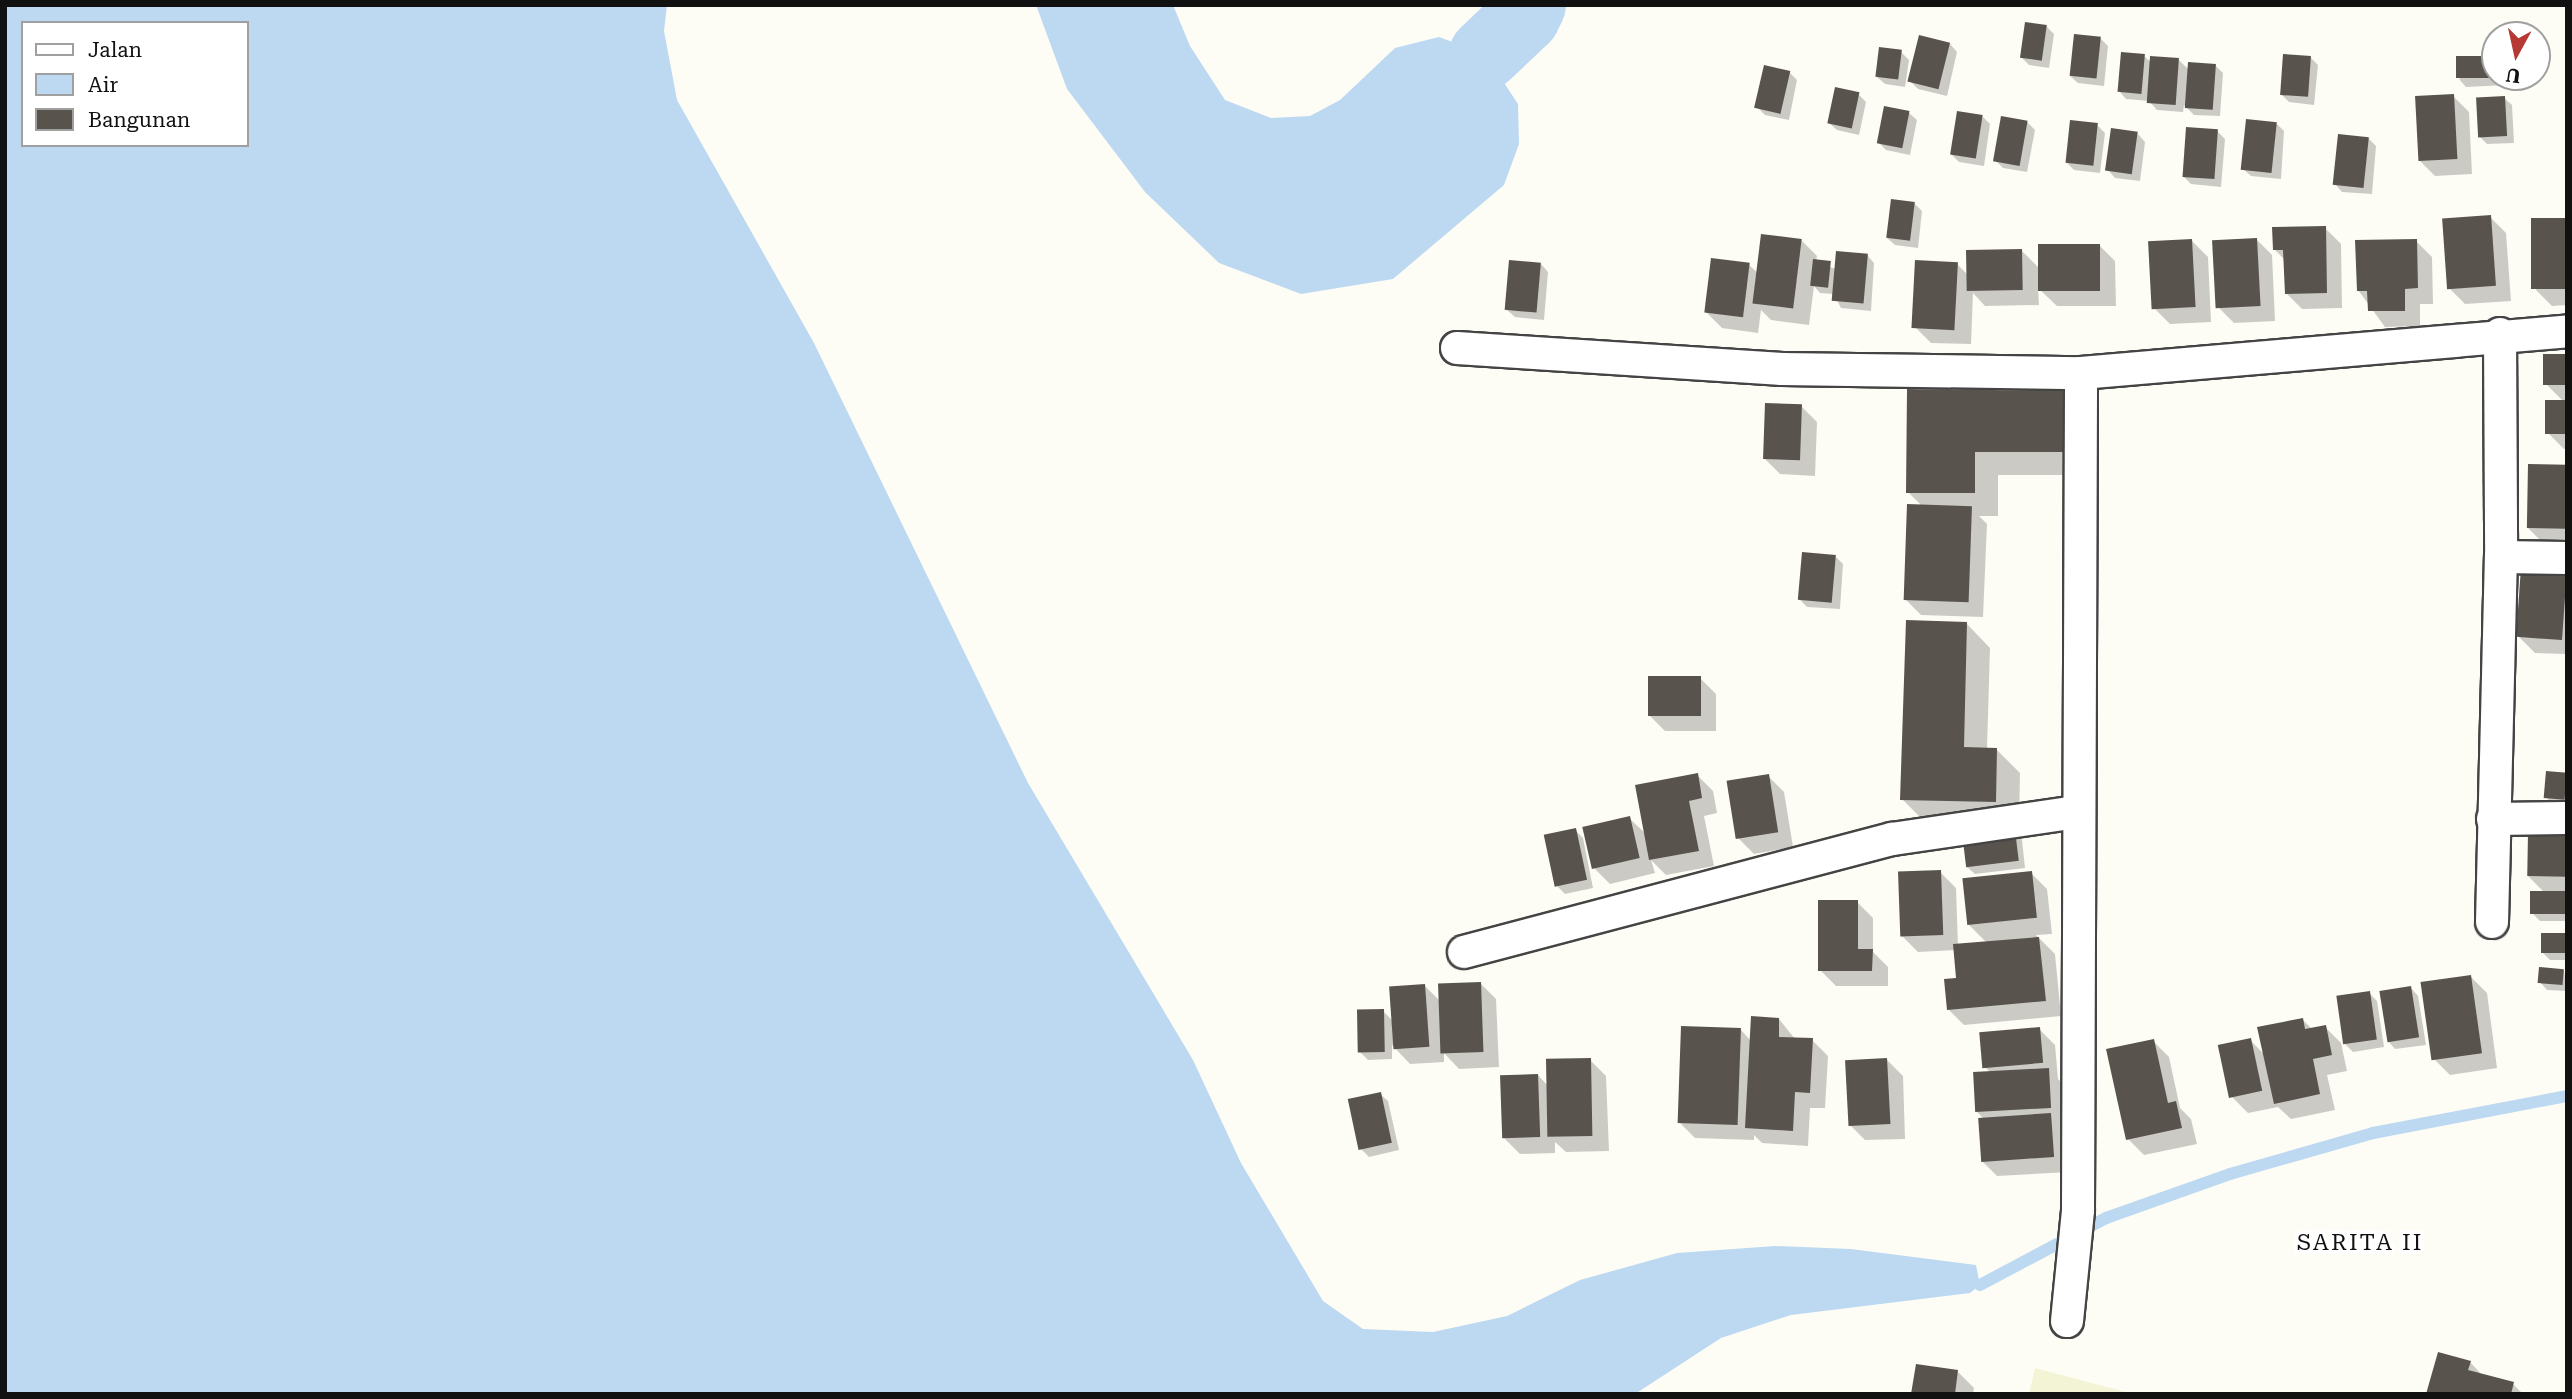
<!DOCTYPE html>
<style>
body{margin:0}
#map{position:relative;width:2572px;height:1399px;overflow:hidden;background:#fefdf5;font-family:"Roboto Serif",serif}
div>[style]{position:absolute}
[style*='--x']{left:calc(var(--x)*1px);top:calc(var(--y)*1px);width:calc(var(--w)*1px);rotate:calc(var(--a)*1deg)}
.farmland>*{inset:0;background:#f3f3d6}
.water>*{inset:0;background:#bdd9f2}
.shadow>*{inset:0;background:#0003}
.stream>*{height:12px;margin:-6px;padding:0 6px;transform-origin:6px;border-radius:6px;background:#bdd9f2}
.river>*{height:72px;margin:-36px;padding:0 36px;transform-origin:36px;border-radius:36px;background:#bdd9f2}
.building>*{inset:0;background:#59534e;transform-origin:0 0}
.roads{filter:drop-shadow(2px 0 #444) drop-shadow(-2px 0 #444) drop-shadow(0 2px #444) drop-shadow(0 -2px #444)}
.street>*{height:32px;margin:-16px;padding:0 16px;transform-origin:16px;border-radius:16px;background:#fff}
span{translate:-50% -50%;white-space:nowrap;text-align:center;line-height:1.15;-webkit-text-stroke:7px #fff;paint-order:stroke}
.neighbourhood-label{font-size:23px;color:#111;letter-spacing:2px}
.frame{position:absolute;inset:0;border:7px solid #111;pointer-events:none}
.legend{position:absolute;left:21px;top:21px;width:228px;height:126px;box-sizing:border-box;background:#fff;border:2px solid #a0a0a0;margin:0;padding:9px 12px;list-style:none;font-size:21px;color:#111}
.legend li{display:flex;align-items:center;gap:14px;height:35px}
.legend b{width:35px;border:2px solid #a0a0a0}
.north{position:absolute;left:2481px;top:21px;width:70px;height:70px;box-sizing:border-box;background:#fff;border:2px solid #a0a0a0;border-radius:50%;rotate:188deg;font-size:19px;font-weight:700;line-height:28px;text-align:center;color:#111}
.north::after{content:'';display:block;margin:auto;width:24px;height:32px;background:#b63933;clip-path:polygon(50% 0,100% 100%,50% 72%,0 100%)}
</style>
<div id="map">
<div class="farmland">
<div style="clip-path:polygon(2035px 1368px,2133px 1394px,2029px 1394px)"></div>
</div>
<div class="water">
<div style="clip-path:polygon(evenodd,5px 5px,667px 5px,664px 31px,677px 100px,814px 343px,1028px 783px,1193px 1060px,1241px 1163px,1323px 1301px,1363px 1329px,1433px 1332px,1507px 1316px,1580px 1280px,1677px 1253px,1775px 1246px,1851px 1249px,1976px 1265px,1980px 1285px,1970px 1293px,1791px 1315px,1721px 1338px,1635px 1394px,5px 1394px,5px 5px,23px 23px,247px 23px,247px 145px,23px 145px,23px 23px)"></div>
<div style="clip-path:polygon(1036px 5px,1173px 5px,1190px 46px,1225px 100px,1271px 118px,1310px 116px,1340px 100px,1395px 48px,1439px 37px,1485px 54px,1518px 104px,1519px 144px,1504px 185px,1393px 279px,1301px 294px,1219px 263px,1145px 192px,1067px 89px)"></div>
</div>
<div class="shadow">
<div style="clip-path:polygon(2046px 26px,2054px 34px,2049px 68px,2029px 65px,2021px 57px)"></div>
<div style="clip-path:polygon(2101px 39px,2108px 46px,2104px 86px,2078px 83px,2070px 76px)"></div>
<div style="clip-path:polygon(1950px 44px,1957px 52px,1947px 96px,1918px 89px,1911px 82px)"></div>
<div style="clip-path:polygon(1901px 52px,1909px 60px,1905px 87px,1885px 84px,1877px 77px)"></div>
<div style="clip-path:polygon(2144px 56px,2152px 63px,2179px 60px,2189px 70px,2216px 66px,2223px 73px,2220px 116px,2194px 115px,2184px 105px,2183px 112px,2157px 110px,2149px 101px,2126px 99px,2119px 91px)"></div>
<div style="clip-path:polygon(2310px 57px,2318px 65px,2314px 105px,2289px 102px,2282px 95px)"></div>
<div style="clip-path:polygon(2495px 57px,2495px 77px,2506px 77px,2506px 85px,2466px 87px,2459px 79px)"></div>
<div style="clip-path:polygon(1789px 72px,1797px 80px,1789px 120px,1765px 115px,1757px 107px)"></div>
<div style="clip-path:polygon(1858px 94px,1866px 102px,1859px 135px,1837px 130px,1829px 123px)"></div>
<div style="clip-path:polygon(2453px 96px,2469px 112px,2472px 174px,2435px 176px,2419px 160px)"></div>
<div style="clip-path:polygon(2504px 98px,2512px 105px,2514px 143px,2487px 144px,2480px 137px)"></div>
<div style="clip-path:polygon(1909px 113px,1917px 120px,1910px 155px,1886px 150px,1878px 142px)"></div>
<div style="clip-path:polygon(1983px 117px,1990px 124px,1984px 166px,1959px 162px,1951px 154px)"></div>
<div style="clip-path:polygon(2027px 122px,2035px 130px,2027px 172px,2003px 168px,1995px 160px)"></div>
<div style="clip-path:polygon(2277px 124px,2284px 131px,2281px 179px,2251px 176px,2243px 169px)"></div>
<div style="clip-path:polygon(2097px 125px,2105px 133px,2100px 173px,2074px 170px,2066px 162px)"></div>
<div style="clip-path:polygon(2217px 131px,2225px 139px,2221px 187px,2191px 184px,2184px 177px)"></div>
<div style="clip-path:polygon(2138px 134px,2145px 142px,2140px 181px,2115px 178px,2108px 170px)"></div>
<div style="clip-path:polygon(2368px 138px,2376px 146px,2372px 194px,2342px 192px,2335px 184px)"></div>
<div style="clip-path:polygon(1914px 203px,1922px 211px,1918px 248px,1895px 245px,1887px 238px)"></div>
<div style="clip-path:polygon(2490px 217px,2506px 233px,2511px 301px,2465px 304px,2449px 288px)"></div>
<div style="clip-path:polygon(2567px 220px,2567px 305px,2552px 306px,2536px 290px)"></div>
<div style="clip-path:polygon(2325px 228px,2341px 244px,2342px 308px,2302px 309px,2286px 293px,2285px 260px,2274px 249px)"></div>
<div style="clip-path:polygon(2256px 239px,2272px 255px,2275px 321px,2234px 323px,2218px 307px)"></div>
<div style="clip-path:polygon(1801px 240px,1817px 256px,1816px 262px,1836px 269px,1867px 255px,1874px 263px,1871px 311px,1841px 308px,1834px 294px,1820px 293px,1814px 286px,1809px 325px,1771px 320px,1761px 310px,1758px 333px,1722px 328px,1706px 312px,1749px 265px,1759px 274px)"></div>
<div style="clip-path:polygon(2192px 241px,2208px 257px,2211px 322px,2170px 324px,2154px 308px)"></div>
<div style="clip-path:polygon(2416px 241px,2432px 257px,2433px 304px,2420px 304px,2420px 326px,2385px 327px,2358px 290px)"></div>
<div style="clip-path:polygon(2099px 245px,2115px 261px,2116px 306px,2057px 306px,2038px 288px,2039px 305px,1985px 306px,1973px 293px,1971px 344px,1931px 343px,1915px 327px,1957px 264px,1969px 276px,2022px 251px,2040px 269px)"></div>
<div style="clip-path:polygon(1541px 264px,1548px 272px,1544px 320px,1515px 317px,1507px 310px)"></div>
<div style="clip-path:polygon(2567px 355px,2567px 449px,2564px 449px,2548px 433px,2563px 401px,2547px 385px)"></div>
<div style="clip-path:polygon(2064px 393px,2088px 416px,2087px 475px,1998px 475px,1998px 516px,1979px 516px,1987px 524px,1983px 617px,1921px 615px,1905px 599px,1922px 506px,1908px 492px)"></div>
<div style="clip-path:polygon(1801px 406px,1817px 422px,1815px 476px,1780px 474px,1764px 458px)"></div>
<div style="clip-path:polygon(2567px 467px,2567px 544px,2543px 543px,2527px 527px)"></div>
<div style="clip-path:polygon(1836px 557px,1843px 564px,1840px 609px,1807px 607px,1799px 599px)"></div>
<div style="clip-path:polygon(2567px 572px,2567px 654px,2535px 653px,2519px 637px)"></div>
<div style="clip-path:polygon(1967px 624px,1990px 648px,1987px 749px,1997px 750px,2020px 773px,2019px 825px,1926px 823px,1902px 799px)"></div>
<div style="clip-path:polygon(1700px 678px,1716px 694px,1716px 731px,1665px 731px,1649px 715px)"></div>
<div style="clip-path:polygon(2567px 774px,2567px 806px,2553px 805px,2546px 797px)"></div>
<div style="clip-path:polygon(1697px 775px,1713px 791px,1717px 813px,1704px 816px,1714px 866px,1666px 875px,1651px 860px,1655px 873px,1610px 884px,1594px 868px,1629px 818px,1646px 834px)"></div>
<div style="clip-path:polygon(1768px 776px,1784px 792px,1793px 847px,1754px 854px,1738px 838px)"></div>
<div style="clip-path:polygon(1575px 830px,1583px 838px,1593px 888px,1565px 894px,1557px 886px)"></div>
<div style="clip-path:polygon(2014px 832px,2022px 840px,2025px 868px,1975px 874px,1967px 867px)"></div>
<div style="clip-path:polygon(2567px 836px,2567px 921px,2540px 921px,2532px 913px,2545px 893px,2528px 876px)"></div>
<div style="clip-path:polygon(1940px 872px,1956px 888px,1958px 946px,1987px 943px,1969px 925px,2031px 873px,2047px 889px,2052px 934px,2036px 935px,2055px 954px,2061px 1016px,1964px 1025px,1948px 1009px,1958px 980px,1956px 950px,1918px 952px,1902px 936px)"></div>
<div style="clip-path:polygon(1857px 902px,1873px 918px,1873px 952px,1888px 967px,1888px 986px,1836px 986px,1820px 970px)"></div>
<div style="clip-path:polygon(2567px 935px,2567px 960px,2550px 960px,2542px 952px)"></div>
<div style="clip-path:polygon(2564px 971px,2567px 991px,2547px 990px,2540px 982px)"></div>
<div style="clip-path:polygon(2471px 977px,2487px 993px,2497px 1068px,2450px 1075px,2434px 1059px)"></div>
<div style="clip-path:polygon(1480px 983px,1496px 999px,1499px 1067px,1459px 1069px,1444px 1053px,1444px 1062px,1410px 1064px,1392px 1045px,1392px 1059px,1368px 1060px,1360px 1052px,1383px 1011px,1393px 1021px,1425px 986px,1441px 1002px)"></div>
<div style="clip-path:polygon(2411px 988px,2418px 996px,2426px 1045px,2395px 1049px,2388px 1041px)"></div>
<div style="clip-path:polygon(2369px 993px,2377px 1001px,2384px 1047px,2353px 1052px,2345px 1044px)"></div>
<div style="clip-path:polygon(1779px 1019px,1795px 1039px,1812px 1040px,1828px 1056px,1825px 1108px,1810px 1108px,1808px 1146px,1762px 1143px,1754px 1135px,1754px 1140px,1695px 1138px,1679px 1122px,1741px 1030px,1751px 1041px)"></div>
<div style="clip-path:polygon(2303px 1020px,2313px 1030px,2325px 1027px,2341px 1043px,2347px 1071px,2327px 1075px,2335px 1110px,2291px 1119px,2278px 1107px,2248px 1113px,2232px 1097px,2250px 1040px,2265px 1055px)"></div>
<div style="clip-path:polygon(2039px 1029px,2055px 1045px,2058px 1079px,2065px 1086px,2066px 1124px,2060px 1124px,2066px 1131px,2069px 1172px,1997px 1176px,1981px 1160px,1983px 1118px,1976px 1111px,1990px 1072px,1985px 1067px)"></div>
<div style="clip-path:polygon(2153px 1041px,2169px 1057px,2180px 1108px,2191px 1119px,2197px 1144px,2144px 1155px,2128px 1139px)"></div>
<div style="clip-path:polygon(1590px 1060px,1606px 1076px,1609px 1151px,1566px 1152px,1555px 1142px,1555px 1153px,1520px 1154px,1504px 1138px,1538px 1075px,1548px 1086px)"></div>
<div style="clip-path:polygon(1887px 1060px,1903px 1076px,1905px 1139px,1865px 1140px,1849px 1124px)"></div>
<div style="clip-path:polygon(1380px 1094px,1388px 1101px,1399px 1150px,1369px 1157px,1361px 1149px)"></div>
<div style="clip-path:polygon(2470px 1362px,2483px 1376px,2513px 1384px,2523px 1394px,2428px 1394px)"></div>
<div style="clip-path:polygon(1958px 1372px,1974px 1388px,1973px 1394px,1913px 1394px)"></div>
</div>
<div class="stream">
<div style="--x:1980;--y:1285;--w:143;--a:-28"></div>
<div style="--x:2106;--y:1218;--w:132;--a:-19.5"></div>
<div style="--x:2230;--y:1174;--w:149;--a:-16"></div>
<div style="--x:2373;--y:1133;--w:197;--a:-10.8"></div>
</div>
<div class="river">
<div style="--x:1485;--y:54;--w:54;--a:-43.5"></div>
<div style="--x:1524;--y:17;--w:13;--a:-63"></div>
</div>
<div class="building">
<div style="left:2025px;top:22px;width:22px;height:36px;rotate:8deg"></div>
<div style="left:2074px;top:34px;width:27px;height:42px;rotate:6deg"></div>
<div style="left:1919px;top:35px;width:32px;height:48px;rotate:14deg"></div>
<div style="left:1879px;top:47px;width:23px;height:30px;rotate:7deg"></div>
<div style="left:2121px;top:52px;width:24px;height:40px;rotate:5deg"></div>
<div style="left:2283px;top:54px;width:28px;height:41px;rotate:4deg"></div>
<div style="left:2150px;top:56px;width:29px;height:47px;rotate:4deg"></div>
<div style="left:2495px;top:56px;width:22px;height:39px;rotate:90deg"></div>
<div style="left:2188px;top:62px;width:28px;height:46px;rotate:4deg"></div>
<div style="left:1764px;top:65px;width:27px;height:44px;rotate:13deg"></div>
<div style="left:1835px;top:87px;width:25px;height:37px;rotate:12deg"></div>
<div style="left:2454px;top:94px;width:65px;height:39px;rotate:87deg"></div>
<div style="left:2505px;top:96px;width:40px;height:29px;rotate:87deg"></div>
<div style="left:1884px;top:106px;width:26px;height:38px;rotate:11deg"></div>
<div style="left:1957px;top:111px;width:26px;height:44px;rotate:9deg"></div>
<div style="left:2001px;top:116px;width:27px;height:46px;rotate:10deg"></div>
<div style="left:2246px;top:119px;width:31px;height:51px;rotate:6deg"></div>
<div style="left:2070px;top:120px;width:28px;height:43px;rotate:6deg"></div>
<div style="left:2186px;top:127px;width:32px;height:50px;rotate:4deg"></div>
<div style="left:2111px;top:128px;width:27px;height:43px;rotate:8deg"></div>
<div style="left:2338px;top:134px;width:31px;height:51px;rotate:6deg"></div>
<div style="left:1891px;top:199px;width:24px;height:39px;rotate:7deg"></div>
<div style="left:2491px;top:215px;width:71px;height:49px;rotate:86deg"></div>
<div style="left:2567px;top:218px;width:71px;height:36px;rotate:90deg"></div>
<div style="clip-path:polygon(2326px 226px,2327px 293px,2285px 294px,2283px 250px,2273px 250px,2272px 227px)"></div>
<div style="left:1761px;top:234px;width:41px;height:70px;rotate:7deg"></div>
<div style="left:2257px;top:238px;width:68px;height:45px;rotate:87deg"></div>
<div style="left:2192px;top:239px;width:68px;height:44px;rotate:87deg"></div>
<div style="clip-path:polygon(2417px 239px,2418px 288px,2405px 289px,2405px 311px,2368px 311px,2367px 291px,2357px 291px,2355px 240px)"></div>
<div style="left:2038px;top:244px;width:62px;height:47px"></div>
<div style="left:2022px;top:249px;width:41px;height:56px;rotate:89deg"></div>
<div style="left:1836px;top:251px;width:32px;height:50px;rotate:5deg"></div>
<div style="left:1711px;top:258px;width:39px;height:55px;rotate:7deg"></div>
<div style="left:1813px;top:259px;width:18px;height:27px;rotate:6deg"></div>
<div style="left:1509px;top:260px;width:32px;height:50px;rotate:5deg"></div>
<div style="left:1915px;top:260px;width:43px;height:68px;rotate:3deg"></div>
<div style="left:2567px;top:354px;width:31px;height:24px;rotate:90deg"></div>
<div style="clip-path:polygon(1907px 389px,2065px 391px,2064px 452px,1975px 452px,1975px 493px,1906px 493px)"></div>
<div style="left:2545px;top:400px;width:22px;height:34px"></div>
<div style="left:1765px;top:403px;width:37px;height:56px;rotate:2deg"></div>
<div style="left:2528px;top:464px;width:39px;height:64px;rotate:1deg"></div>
<div style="left:1907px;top:504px;width:65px;height:96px;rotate:2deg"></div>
<div style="left:1802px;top:552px;width:34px;height:48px;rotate:5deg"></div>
<div style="left:2521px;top:567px;width:46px;height:70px;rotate:4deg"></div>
<div style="clip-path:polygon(1906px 620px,1967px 622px,1964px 747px,1997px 748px,1996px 802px,1900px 800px)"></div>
<div style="left:1648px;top:676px;width:53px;height:40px"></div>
<div style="left:2546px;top:771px;width:21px;height:27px;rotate:5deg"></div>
<div style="clip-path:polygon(1698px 773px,1702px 798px,1689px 801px,1699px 851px,1649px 860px,1635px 785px)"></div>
<div style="left:1769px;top:774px;width:59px;height:43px;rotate:81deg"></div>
<div style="left:1630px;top:816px;width:43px;height:49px;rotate:77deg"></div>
<div style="left:1576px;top:828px;width:53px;height:33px;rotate:78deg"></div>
<div style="left:2015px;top:830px;width:31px;height:53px;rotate:83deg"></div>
<div style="left:2528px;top:833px;width:39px;height:43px;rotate:1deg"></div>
<div style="left:1941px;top:870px;width:65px;height:43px;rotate:88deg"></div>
<div style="left:2032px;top:871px;width:47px;height:70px;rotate:84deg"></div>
<div style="left:2530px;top:891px;width:37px;height:23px"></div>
<div style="clip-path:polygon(1818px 900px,1858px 900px,1858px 949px,1873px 949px,1872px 971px,1818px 971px)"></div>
<div style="left:2541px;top:933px;width:26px;height:20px"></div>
<div style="clip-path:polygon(2039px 937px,2046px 1001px,1947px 1010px,1944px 979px,1956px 978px,1953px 944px)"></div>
<div style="left:2539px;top:967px;width:25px;height:16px;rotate:5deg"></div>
<div style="left:2471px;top:975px;width:79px;height:51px;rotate:82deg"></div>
<div style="left:1481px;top:982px;width:70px;height:43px;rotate:88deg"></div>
<div style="left:1425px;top:984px;width:63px;height:36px;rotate:86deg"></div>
<div style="left:2411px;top:986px;width:52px;height:32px;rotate:81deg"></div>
<div style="left:2370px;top:991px;width:49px;height:34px;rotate:82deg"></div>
<div style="left:1384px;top:1009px;width:43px;height:27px;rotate:89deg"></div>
<div style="clip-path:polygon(1751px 1016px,1779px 1018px,1779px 1037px,1813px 1038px,1810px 1093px,1795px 1092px,1793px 1131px,1745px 1128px)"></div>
<div style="clip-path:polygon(2303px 1018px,2305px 1029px,2326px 1025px,2332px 1055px,2313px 1059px,2320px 1094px,2274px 1104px,2257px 1027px)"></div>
<div style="left:1681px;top:1026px;width:60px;height:97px;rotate:2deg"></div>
<div style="left:2040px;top:1027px;width:36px;height:61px;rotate:85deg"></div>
<div style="left:2251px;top:1038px;width:54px;height:34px;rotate:78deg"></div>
<div style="clip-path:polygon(2154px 1039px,2168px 1103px,2176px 1101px,2182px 1128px,2126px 1140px,2106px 1049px)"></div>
<div style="left:1591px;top:1058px;width:78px;height:45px;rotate:89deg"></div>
<div style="left:1887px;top:1058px;width:66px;height:42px;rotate:87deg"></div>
<div style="left:2049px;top:1068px;width:40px;height:76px;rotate:87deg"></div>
<div style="left:1538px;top:1074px;width:63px;height:38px;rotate:88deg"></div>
<div style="left:1381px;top:1092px;width:52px;height:34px;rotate:78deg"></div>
<div style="left:2051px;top:1113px;width:44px;height:73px;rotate:86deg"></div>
<div style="clip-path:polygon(2438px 1352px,2471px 1361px,2468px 1370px,2514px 1382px,2511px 1394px,2426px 1394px)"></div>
<div style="clip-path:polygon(1916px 1364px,1958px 1370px,1955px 1394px,1911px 1394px)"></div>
</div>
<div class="roads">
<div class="street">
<div style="--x:2500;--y:334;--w:223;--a:89.7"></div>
<div style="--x:1457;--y:348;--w:326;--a:3.7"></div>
<div style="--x:1782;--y:369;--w:299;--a:0.8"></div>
<div style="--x:2081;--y:373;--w:488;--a:-4.9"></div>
<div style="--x:2493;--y:819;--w:74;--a:-0.8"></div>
<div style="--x:2492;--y:922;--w:365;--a:-88.6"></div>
<div style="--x:2501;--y:557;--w:66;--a:0.9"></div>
<div style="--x:1464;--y:952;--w:443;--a:-14.8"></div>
<div style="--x:1892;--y:839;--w:187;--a:-8.3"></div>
<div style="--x:2067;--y:1321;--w:112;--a:-84.3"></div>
<div style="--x:2078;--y:1210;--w:837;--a:-89.79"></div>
</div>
</div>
<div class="neighbourhood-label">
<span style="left:2360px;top:1243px">SARITA II</span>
</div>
<div class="frame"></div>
<ul class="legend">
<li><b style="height:9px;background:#fff"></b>Jalan</li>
<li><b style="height:19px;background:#bdd9f2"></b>Air</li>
<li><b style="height:19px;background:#59534e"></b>Bangunan</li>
</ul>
<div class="north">U</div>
</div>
